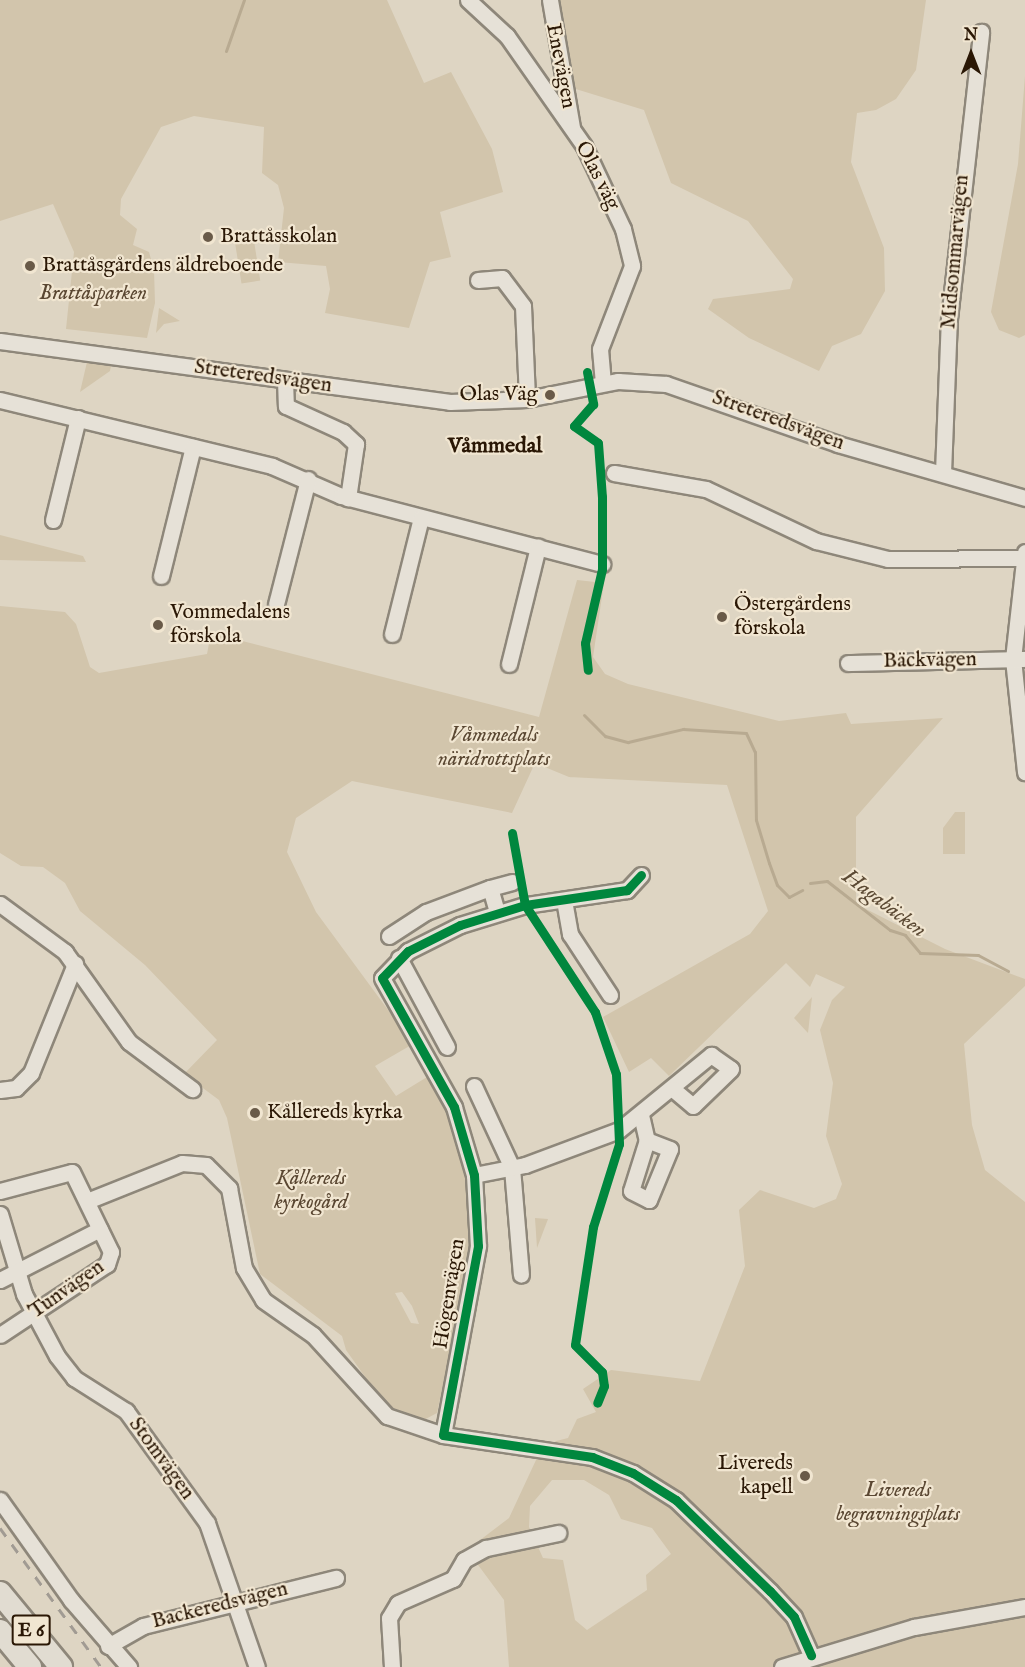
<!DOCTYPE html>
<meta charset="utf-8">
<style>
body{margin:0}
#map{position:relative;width:1025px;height:1667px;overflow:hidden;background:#ded5c3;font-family:"IM FELL English",serif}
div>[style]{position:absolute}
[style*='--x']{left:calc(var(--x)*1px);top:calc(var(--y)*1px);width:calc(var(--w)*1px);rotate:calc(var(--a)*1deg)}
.green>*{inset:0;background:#d2c5ac;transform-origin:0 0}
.stream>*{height:3px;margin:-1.5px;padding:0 1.5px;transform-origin:1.5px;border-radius:1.5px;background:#b8aa91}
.roads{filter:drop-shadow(2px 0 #8e877a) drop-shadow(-2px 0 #8e877a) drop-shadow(0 2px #8e877a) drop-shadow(0 -2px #8e877a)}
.minor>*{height:15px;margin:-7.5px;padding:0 7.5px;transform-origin:7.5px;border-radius:7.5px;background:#e6e1d7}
.highway>*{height:22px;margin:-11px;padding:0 11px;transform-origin:11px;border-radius:11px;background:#e1dcd1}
.rail>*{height:3px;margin-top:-1.5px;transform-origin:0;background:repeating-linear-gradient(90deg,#a19b93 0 10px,transparent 0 20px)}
.cycleway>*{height:9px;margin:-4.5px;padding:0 4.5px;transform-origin:4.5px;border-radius:4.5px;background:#00873e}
.dots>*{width:16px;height:16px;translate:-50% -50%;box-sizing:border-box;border:3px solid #f1e6d1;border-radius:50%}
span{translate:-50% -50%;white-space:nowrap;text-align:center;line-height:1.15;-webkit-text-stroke:4.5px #f1e6d1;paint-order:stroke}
.shield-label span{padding:2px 4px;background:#f1e6d1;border:2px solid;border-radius:4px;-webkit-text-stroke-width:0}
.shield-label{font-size:20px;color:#2a1705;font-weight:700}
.street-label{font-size:21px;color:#2a1705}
.poi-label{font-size:21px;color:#2a1705}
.left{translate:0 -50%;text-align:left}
.right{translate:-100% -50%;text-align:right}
.park-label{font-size:21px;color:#5a4732;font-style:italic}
.neighbourhood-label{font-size:22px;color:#2a1705;font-weight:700}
.water-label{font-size:22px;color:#5c4a34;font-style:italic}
.north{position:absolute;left:941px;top:24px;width:60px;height:60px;-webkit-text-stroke:4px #f1e6d1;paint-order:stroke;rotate:0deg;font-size:16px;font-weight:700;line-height:24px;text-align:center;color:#2a1705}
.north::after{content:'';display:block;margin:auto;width:21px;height:27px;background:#2a1705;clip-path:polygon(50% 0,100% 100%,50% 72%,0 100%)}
</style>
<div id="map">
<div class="green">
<div style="clip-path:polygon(0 0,387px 0,424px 83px,451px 72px,492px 149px,503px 192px,440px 212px,451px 257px,430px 262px,409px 328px,325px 313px,330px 289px,326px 266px,278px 262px,284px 208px,278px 185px,262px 173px,264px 127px,194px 116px,161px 127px,121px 199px,120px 215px,137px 229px,133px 245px,149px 252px,154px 270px,155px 303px,147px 338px,66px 329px,74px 252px,53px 204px,0 221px)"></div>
<div style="clip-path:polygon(554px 0,926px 0,916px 70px,896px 99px,876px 110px,857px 113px,851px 162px,884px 248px,885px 291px,861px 334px,832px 346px,819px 371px,749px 338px,708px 309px,713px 299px,790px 289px,793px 279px,748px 221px,671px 183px,644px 110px,566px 86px)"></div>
<div style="clip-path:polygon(1025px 76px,1025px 335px,1019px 338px,999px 330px,991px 312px,1018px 164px)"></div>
<div style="left:254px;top:241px;width:40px;height:19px;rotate:81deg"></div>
<div style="clip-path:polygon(159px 308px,180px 321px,164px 324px,156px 333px)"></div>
<div style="clip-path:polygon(87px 362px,111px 366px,110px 371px,80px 392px)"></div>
<div style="clip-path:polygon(0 535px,83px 556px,86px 562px,0 560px)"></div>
<div style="clip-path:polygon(evenodd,577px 580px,604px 583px,593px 657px,605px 674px,628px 684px,779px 721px,846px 713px,851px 724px,943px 718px,856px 817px,856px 904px,945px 949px,1025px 979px,1025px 986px,964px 1044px,972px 1125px,985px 1170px,1025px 1202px,1025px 1667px,509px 1667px,504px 1600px,467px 1550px,509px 1518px,536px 1460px,556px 1441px,568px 1438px,577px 1419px,596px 1412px,583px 1389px,611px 1370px,700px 1381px,745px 1266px,739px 1210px,760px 1190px,814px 1208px,836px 1199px,842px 1184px,826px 1136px,833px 1083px,820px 1030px,832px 1000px,845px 987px,816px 974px,810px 987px,786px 963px,669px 1076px,651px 1058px,629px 1072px,603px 1017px,750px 934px,768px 911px,727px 785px,569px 777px,535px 763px,512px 813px,352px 781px,296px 818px,287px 852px,316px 912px,413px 1044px,375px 1066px,396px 1096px,432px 1074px,448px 1108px,468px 1187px,472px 1246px,448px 1361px,437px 1413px,418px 1423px,383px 1402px,346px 1350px,342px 1336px,260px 1274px,227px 1118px,219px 1100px,184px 1074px,217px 1040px,145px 965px,80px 911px,65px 883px,43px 867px,21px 866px,0 853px,0 606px,65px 612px,76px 624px,90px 667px,99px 673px,207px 654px,211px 633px,539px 717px,577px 580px,402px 1292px,412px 1306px,419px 1324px,411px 1323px,395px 1293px,402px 1292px,577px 580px,552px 1480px,584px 1480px,609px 1495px,621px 1519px,652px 1528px,671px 1554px,646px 1575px,647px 1590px,587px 1630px,575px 1620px,563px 1560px,543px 1558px,529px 1527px,530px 1506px,552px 1480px)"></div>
<div style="clip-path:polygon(955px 812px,965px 812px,965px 854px,943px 854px,943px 828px)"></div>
<div style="clip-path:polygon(812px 997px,808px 1033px,794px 1018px)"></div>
<div style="clip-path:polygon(535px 1218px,548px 1219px,537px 1248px)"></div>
</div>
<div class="stream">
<div style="--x:226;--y:51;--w:54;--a:-70.6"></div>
<div style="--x:584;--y:715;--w:30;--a:45"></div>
<div style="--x:605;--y:736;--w:24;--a:15"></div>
<div style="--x:628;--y:742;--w:57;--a:-13.3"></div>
<div style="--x:683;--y:729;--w:63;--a:3.6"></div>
<div style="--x:746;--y:733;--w:21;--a:65"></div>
<div style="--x:755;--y:752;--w:68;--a:89.2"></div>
<div style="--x:756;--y:820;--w:45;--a:73.2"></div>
<div style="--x:769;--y:863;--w:23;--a:70"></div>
<div style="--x:777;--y:885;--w:17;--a:45"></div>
<div style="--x:789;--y:897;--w:15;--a:-28"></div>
<div style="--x:810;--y:883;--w:17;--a:-7"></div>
<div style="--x:827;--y:881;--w:80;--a:37.9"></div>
<div style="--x:890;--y:930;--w:16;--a:18"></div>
<div style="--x:905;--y:935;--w:23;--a:50"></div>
<div style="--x:920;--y:953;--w:58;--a:2"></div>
<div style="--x:978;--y:955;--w:34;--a:28"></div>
</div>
<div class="roads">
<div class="minor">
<div style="--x:468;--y:0;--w:53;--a:42.7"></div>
<div style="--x:507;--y:36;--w:134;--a:55"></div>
<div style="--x:584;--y:146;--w:92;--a:64.8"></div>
<div style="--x:623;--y:229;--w:38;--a:76"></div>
<div style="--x:632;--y:266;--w:89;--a:111.1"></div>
<div style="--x:600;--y:349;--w:34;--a:85"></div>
<div style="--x:550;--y:0;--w:129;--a:80.2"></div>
<div style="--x:478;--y:280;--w:24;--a:-5"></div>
<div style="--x:502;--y:278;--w:35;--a:53"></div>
<div style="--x:523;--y:306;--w:93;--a:87.5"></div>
<div style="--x:0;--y:341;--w:454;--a:7.7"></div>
<div style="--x:450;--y:402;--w:77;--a:-2.2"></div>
<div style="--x:527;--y:399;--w:93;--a:-11.2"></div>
<div style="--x:618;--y:381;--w:48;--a:3.6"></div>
<div style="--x:666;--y:384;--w:182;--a:19.2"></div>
<div style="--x:838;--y:444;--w:195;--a:16.1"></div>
<div style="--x:285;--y:380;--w:26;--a:88"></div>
<div style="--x:286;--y:406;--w:63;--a:24.5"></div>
<div style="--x:343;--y:432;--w:18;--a:43"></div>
<div style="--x:356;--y:444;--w:55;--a:98.4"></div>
<div style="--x:0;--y:400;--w:280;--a:13.6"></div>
<div style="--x:272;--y:466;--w:75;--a:23.5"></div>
<div style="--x:341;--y:496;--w:270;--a:14.6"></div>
<div style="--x:614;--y:473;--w:93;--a:9.9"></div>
<div style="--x:706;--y:489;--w:122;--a:25.3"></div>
<div style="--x:816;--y:541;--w:74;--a:14"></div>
<div style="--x:888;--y:559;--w:136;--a:-0.4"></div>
<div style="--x:943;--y:473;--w:154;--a:-87.8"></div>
<div style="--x:949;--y:319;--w:289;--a:-83.6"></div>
<div style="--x:53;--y:520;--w:105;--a:-76.2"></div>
<div style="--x:1025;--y:552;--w:108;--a:96.4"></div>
<div style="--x:1013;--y:659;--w:114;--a:83.9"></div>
<div style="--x:161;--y:576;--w:133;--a:-76.1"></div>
<div style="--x:276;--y:604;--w:129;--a:-75.6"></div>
<div style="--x:392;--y:634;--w:120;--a:-76"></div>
<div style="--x:848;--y:663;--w:177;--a:-1.3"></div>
<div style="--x:509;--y:664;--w:121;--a:-76.1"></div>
<div style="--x:641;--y:875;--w:21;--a:133"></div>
<div style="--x:627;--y:890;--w:103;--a:171.6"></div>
<div style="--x:525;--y:905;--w:68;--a:162.9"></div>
<div style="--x:460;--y:925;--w:58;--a:153.4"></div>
<div style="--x:408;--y:951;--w:37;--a:134"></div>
<div style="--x:382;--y:978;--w:148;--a:60.8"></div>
<div style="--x:454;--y:1107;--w:71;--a:73.6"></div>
<div style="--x:474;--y:1175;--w:71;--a:86.8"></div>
<div style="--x:478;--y:1246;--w:192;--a:100.5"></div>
<div style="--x:443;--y:1435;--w:151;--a:8.4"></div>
<div style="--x:592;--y:1457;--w:44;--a:21.3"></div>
<div style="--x:633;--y:1473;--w:51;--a:32.1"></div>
<div style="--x:676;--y:1500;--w:131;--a:44.1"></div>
<div style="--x:770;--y:1591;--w:35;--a:47"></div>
<div style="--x:794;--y:1617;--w:42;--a:65.9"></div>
<div style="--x:564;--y:900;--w:35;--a:80"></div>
<div style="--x:570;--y:934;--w:73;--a:56.7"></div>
<div style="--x:0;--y:904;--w:81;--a:36.4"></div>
<div style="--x:65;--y:952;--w:110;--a:54.6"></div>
<div style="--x:129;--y:1042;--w:79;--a:36.7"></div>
<div style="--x:497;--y:912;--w:25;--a:-106"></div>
<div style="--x:490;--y:888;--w:23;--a:-15"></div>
<div style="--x:389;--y:936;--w:44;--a:-33"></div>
<div style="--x:426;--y:912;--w:68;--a:-20.6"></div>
<div style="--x:399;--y:958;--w:101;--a:61.7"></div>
<div style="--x:474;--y:1086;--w:90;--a:65.1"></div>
<div style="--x:512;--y:1168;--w:107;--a:85.2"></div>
<div style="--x:0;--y:1090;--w:16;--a:-7"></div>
<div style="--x:16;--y:1088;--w:21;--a:-45"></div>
<div style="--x:31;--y:1073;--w:118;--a:-68"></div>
<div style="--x:641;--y:1115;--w:26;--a:77"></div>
<div style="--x:647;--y:1140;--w:53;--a:107.4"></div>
<div style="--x:631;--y:1191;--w:20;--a:27"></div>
<div style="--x:649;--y:1200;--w:55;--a:-67.6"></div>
<div style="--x:670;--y:1149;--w:25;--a:-159"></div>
<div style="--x:474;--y:1175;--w:52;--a:-11.1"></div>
<div style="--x:525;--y:1165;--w:100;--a:-20.4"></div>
<div style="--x:619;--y:1130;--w:119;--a:-39.2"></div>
<div style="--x:711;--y:1055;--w:24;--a:35"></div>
<div style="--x:731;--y:1069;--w:53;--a:135.8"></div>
<div style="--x:693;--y:1106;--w:26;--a:-140"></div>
<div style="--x:0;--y:1191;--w:74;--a:-14.8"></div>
<div style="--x:72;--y:1172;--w:89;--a:64"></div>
<div style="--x:111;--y:1252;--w:13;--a:108"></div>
<div style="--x:107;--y:1264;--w:128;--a:146.4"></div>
<div style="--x:87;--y:1201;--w:102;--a:-21.8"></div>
<div style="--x:182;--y:1163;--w:24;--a:5"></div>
<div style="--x:206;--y:1165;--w:33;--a:45"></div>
<div style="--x:229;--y:1188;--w:81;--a:79.4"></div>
<div style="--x:244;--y:1268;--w:37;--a:59"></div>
<div style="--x:263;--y:1300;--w:61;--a:35"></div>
<div style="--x:313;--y:1335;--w:110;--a:47.6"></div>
<div style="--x:387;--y:1416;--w:59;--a:18.7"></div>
<div style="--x:0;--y:1214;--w:84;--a:73.3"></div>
<div style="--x:24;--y:1294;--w:70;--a:62"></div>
<div style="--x:57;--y:1356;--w:28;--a:52"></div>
<div style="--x:74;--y:1378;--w:62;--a:32.4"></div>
<div style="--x:126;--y:1411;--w:138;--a:54.1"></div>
<div style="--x:207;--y:1523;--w:152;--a:70.9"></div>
<div style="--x:0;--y:1280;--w:112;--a:-27"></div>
<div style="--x:0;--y:1500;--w:123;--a:54.6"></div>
<div style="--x:71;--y:1600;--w:89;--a:49.1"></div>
<div style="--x:108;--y:1646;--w:40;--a:-29.7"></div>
<div style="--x:143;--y:1626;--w:199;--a:-14"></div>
<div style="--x:392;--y:1667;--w:49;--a:-93.5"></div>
<div style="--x:389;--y:1618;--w:17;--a:-59"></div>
<div style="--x:398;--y:1603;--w:60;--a:-23.6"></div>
<div style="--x:453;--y:1579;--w:22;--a:-60"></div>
<div style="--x:464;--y:1560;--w:25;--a:-29"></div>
<div style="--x:486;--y:1548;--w:74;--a:-11.8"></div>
<div style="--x:782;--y:1667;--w:138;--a:-16.9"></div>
<div style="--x:914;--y:1627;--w:113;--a:-10.2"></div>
</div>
<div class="highway">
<div style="--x:0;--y:1593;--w:96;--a:50.5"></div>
<div style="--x:0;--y:1631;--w:47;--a:50.2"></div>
</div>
</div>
<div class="rail">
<div style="--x:0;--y:1528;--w:172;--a:54"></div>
</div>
<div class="cycleway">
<div style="--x:587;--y:372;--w:33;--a:79"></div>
<div style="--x:593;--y:404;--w:29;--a:131"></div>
<div style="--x:574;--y:426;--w:29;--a:35"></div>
<div style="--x:598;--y:443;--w:54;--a:85.8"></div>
<div style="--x:602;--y:497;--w:72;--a:90"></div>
<div style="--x:602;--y:569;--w:76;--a:102.9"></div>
<div style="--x:585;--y:643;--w:27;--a:84"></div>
<div style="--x:512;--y:833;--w:73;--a:79.8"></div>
<div style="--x:525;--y:905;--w:128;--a:56.8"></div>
<div style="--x:595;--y:1012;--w:65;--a:71.3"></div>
<div style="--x:616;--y:1074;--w:70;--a:87.5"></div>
<div style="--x:619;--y:1144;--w:87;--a:107.4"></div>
<div style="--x:593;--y:1227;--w:119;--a:98.7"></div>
<div style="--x:575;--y:1345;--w:38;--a:45"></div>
<div style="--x:602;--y:1372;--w:14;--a:82"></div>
<div style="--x:604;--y:1386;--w:18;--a:112"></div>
<div style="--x:641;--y:875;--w:21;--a:133"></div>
<div style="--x:627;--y:890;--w:103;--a:171.6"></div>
<div style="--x:525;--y:905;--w:68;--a:162.9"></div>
<div style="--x:460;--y:925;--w:58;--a:153.4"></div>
<div style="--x:408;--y:951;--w:37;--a:134"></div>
<div style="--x:382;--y:978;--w:148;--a:60.8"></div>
<div style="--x:454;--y:1107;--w:71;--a:73.6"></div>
<div style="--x:474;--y:1175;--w:71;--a:86.8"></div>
<div style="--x:478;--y:1246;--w:192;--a:100.5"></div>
<div style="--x:443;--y:1435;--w:151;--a:8.4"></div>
<div style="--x:592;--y:1457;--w:44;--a:21.3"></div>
<div style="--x:633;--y:1473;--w:51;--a:32.1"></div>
<div style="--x:676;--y:1500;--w:131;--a:44.1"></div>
<div style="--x:770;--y:1591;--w:35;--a:47"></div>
<div style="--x:794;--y:1617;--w:42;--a:65.9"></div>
</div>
<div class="dots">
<div style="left:208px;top:237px;background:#695a48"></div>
<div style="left:30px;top:266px;background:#695a48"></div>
<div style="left:550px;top:395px;background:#695a48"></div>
<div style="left:722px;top:617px;background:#695a48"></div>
<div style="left:158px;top:625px;background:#695a48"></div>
<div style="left:255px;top:1113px;background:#695a48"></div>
<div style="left:805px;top:1476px;background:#695a48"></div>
</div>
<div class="shield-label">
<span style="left:31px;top:1630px">E 6</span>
</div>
<div class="street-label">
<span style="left:560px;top:66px;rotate:79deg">Enevägen</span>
<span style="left:597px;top:176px;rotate:63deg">Olas väg</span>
<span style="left:956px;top:252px;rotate:-85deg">Midsommarvägen</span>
<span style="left:263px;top:377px;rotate:8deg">Streteredsvägen</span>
<span style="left:778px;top:421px;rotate:20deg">Streteredsvägen</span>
<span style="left:930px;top:661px;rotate:-1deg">Bäckvägen</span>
<span style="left:67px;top:1290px;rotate:-35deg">Tunvägen</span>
<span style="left:450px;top:1294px;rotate:-81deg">Högenvägen</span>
<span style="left:161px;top:1459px;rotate:54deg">Stomvägen</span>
<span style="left:220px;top:1606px;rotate:-14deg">Backeredsvägen</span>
</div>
<div class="poi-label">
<span class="left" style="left:220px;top:237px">Brattåsskolan</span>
<span class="left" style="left:42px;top:266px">Brattåsgårdens äldreboende</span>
<span class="right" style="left:538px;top:395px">Olas Väg</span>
<span class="left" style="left:734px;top:617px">Östergårdens<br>förskola</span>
<span class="left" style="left:170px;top:625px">Vommedalens<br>förskola</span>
<span class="left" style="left:267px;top:1113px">Kållereds kyrka</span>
<span class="right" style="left:793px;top:1476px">Livereds<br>kapell</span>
</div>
<div class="park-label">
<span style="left:93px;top:294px">Brattåsparken</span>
<span style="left:494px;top:748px">Våmmedals<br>näridrottsplats</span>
<span style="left:311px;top:1191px">Kållereds<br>kyrkogård</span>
<span style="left:898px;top:1503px">Livereds<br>begravningsplats</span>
</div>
<div class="neighbourhood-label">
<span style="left:495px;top:447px">Våmmedal</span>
</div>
<div class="water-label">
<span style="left:884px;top:904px;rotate:37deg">Hagabäcken</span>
</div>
<div class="north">N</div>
</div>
